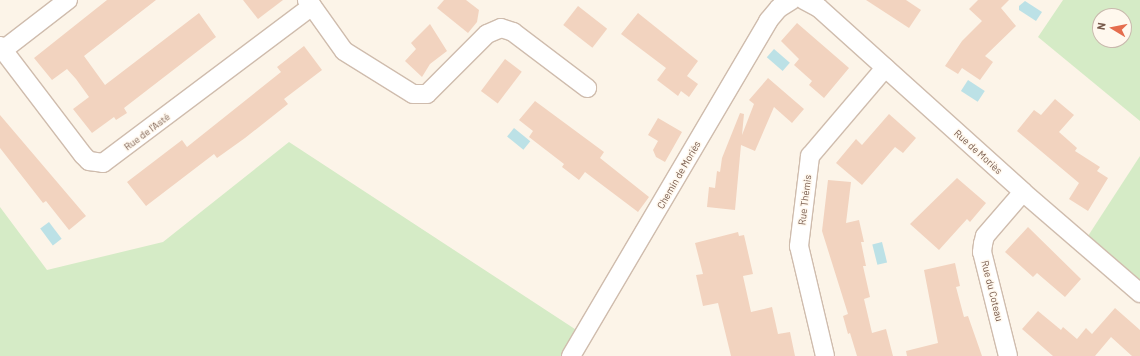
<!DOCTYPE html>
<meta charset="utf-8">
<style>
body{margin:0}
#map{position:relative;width:1140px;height:356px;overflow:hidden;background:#fcf4e8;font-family:Barlow,sans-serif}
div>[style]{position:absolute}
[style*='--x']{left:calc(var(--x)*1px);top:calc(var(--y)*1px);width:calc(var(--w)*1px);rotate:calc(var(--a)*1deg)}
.green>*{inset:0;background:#d5ebc6}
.water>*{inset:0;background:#bce1e6;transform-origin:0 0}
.building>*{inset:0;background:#f2d3bf;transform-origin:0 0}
.roads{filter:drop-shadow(1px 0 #cfbcad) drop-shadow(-1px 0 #cfbcad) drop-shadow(0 1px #cfbcad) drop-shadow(0 -1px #cfbcad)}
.minor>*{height:18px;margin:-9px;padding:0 9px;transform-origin:9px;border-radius:9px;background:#fff}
span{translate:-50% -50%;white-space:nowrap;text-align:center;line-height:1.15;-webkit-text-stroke:3px #fff8ee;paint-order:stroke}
.street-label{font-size:10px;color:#775a4b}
.north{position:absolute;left:1092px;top:8px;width:40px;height:40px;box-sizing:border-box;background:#fff8ee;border:1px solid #c9b9ad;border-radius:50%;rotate:280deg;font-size:11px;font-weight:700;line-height:16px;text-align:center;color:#775a4b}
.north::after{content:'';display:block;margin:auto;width:14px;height:18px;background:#e56d4e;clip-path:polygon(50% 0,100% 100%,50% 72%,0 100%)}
</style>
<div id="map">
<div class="green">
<div style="clip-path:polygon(evenodd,1063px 0,1140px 0,1140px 121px,1038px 37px,1063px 0,1100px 16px,1124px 16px,1124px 40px,1100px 40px,1100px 16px)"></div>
<div style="clip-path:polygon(289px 142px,584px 335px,571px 356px,0 356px,0 207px,47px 270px,163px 242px)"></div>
<div style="clip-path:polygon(1140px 156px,1140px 281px,1088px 236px)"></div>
</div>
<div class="water">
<div style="clip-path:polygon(1025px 1px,1042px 12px,1036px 21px,1019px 10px,1019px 6px)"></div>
<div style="left:774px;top:49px;width:21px;height:11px;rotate:41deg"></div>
<div style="left:968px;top:80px;width:20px;height:13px;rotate:33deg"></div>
<div style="left:514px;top:128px;width:21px;height:11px;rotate:39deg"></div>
<div style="left:49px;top:222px;width:21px;height:11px;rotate:53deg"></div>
<div style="left:882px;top:242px;width:21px;height:10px;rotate:76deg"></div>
</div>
<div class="building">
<div style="clip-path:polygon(107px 0,156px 0,84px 56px,105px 85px,199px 13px,216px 37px,124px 108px,127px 113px,116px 120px,114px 117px,92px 133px,73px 109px,89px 97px,76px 79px,67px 69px,52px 80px,34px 58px)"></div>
<div style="clip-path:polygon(243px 0,283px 0,258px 19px)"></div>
<div style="clip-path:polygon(444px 0,466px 0,479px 10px,477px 22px,468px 33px,437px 8px)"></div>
<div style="clip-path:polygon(866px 0,906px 0,921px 10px,909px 28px)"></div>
<div style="clip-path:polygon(978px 0,1009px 0,1001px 8px,1016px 26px,985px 56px,993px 62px,980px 80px,962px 68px,958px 74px,945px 66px,962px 41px,982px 21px,969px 9px)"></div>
<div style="left:578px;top:6px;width:37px;height:24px;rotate:38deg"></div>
<div style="clip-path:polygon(638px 13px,698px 61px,687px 76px,698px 84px,689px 97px,681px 91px,678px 96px,657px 80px,666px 68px,621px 34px)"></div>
<div style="clip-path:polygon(797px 23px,849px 68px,824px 98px,809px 85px,812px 81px,794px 65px,799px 59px,781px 41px)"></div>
<div style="clip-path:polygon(430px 24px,447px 51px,430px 64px,422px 77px,405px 61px,416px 49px,411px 43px)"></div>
<div style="clip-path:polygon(304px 46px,322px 70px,284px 99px,288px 104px,245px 138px,217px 158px,214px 154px,146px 206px,127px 182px,182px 140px,187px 147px,281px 72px,277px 67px)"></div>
<div style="left:505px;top:59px;width:21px;height:40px;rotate:37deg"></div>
<div style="clip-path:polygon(768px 78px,804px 109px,792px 123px,774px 107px,755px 151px,741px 145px,735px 210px,707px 207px,709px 187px,715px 188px,717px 171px,720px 172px,722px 158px,740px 113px,744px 114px,742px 135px,754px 104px,749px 100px)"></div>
<div style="clip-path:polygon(1055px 99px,1074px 115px,1059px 132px,1077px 148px,1075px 151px,1100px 167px,1097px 171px,1108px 178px,1088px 211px,1069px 199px,1079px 183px,1017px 131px,1034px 110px,1041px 115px)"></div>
<div style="clip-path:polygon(535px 101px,604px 152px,600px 158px,649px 197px,638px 212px,585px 172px,579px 180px,562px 167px,564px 164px,529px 137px,533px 131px,519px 120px)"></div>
<div style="clip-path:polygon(889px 114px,916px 138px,903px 153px,895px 147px,862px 185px,836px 163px,856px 139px,862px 145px)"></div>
<div style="clip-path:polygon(0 115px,86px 216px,69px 230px,46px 201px,43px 203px,0 148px)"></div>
<div style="clip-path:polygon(658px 118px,682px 132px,665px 162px,656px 157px,653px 150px,658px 141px,648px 135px)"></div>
<div style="clip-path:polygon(957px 178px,986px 203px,970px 222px,967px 219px,939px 250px,910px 224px)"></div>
<div style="clip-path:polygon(828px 180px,851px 182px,846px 223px,859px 220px,864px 242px,861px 242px,866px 266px,863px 266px,870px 297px,864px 299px,872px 333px,886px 329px,893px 356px,857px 356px,850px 333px,848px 334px,843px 316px,848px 314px,822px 231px)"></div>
<div style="clip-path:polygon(1028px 227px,1081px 279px,1065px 297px,1037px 273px,1033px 277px,1005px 252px)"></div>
<div style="clip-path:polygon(738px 232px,739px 236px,744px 235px,753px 274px,743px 276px,751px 312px,772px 307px,778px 334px,790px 332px,795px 356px,731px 356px,718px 303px,703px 306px,696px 275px,703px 274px,695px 243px)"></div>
<div style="clip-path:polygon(955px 263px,960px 286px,956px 287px,964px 317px,968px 316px,982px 356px,907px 356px,906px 351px,938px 343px,924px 270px)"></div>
<div style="clip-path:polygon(1115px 308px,1140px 330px,1140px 356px,1132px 356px,1111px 337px,1095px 356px,1053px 356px,1022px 329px,1038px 311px,1061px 330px,1063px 327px,1077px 339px,1086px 328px,1092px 334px)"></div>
</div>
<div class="roads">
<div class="minor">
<div style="--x:804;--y:0;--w:17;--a:28"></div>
<div style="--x:819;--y:8;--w:275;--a:42"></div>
<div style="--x:1023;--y:192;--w:155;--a:40.8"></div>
<div style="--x:312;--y:6;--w:55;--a:54.6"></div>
<div style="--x:344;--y:51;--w:81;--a:31.9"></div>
<div style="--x:413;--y:94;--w:14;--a:0"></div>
<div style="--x:427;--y:94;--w:85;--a:-45"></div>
<div style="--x:487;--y:34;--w:15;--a:-23"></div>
<div style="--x:501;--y:28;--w:13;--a:18"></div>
<div style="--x:513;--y:32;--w:93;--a:37.1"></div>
<div style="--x:0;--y:46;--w:137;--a:52.7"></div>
<div style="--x:83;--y:155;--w:8;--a:45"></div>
<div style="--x:89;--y:161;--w:14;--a:8"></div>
<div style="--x:103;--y:163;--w:261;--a:-36.9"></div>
<div style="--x:312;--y:6;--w:8;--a:-130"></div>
<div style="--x:3;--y:50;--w:82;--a:-37.6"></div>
<div style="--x:571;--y:356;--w:389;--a:-59.5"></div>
<div style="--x:768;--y:21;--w:17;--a:-50"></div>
<div style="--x:779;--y:8;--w:15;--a:-32"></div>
<div style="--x:825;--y:356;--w:113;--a:-103.3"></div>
<div style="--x:799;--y:246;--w:91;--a:-83"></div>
<div style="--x:810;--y:156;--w:116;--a:-49.6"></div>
<div style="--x:1008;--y:356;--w:107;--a:-104"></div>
<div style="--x:982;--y:252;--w:8;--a:-83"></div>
<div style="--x:983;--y:244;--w:8;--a:-76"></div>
<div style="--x:985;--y:236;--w:58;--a:-49.2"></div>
</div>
</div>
<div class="street-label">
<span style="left:147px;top:132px;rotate:-37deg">Rue de l'Asté</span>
<span style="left:978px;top:152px;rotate:42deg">Rue de Moriès</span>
<span style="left:679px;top:175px;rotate:-60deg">Chemin de Moriès</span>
<span style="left:805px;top:200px;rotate:-83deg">Rue Thémis</span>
<span style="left:992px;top:291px;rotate:76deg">Rue du Coteau</span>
</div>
<div class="north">N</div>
</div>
